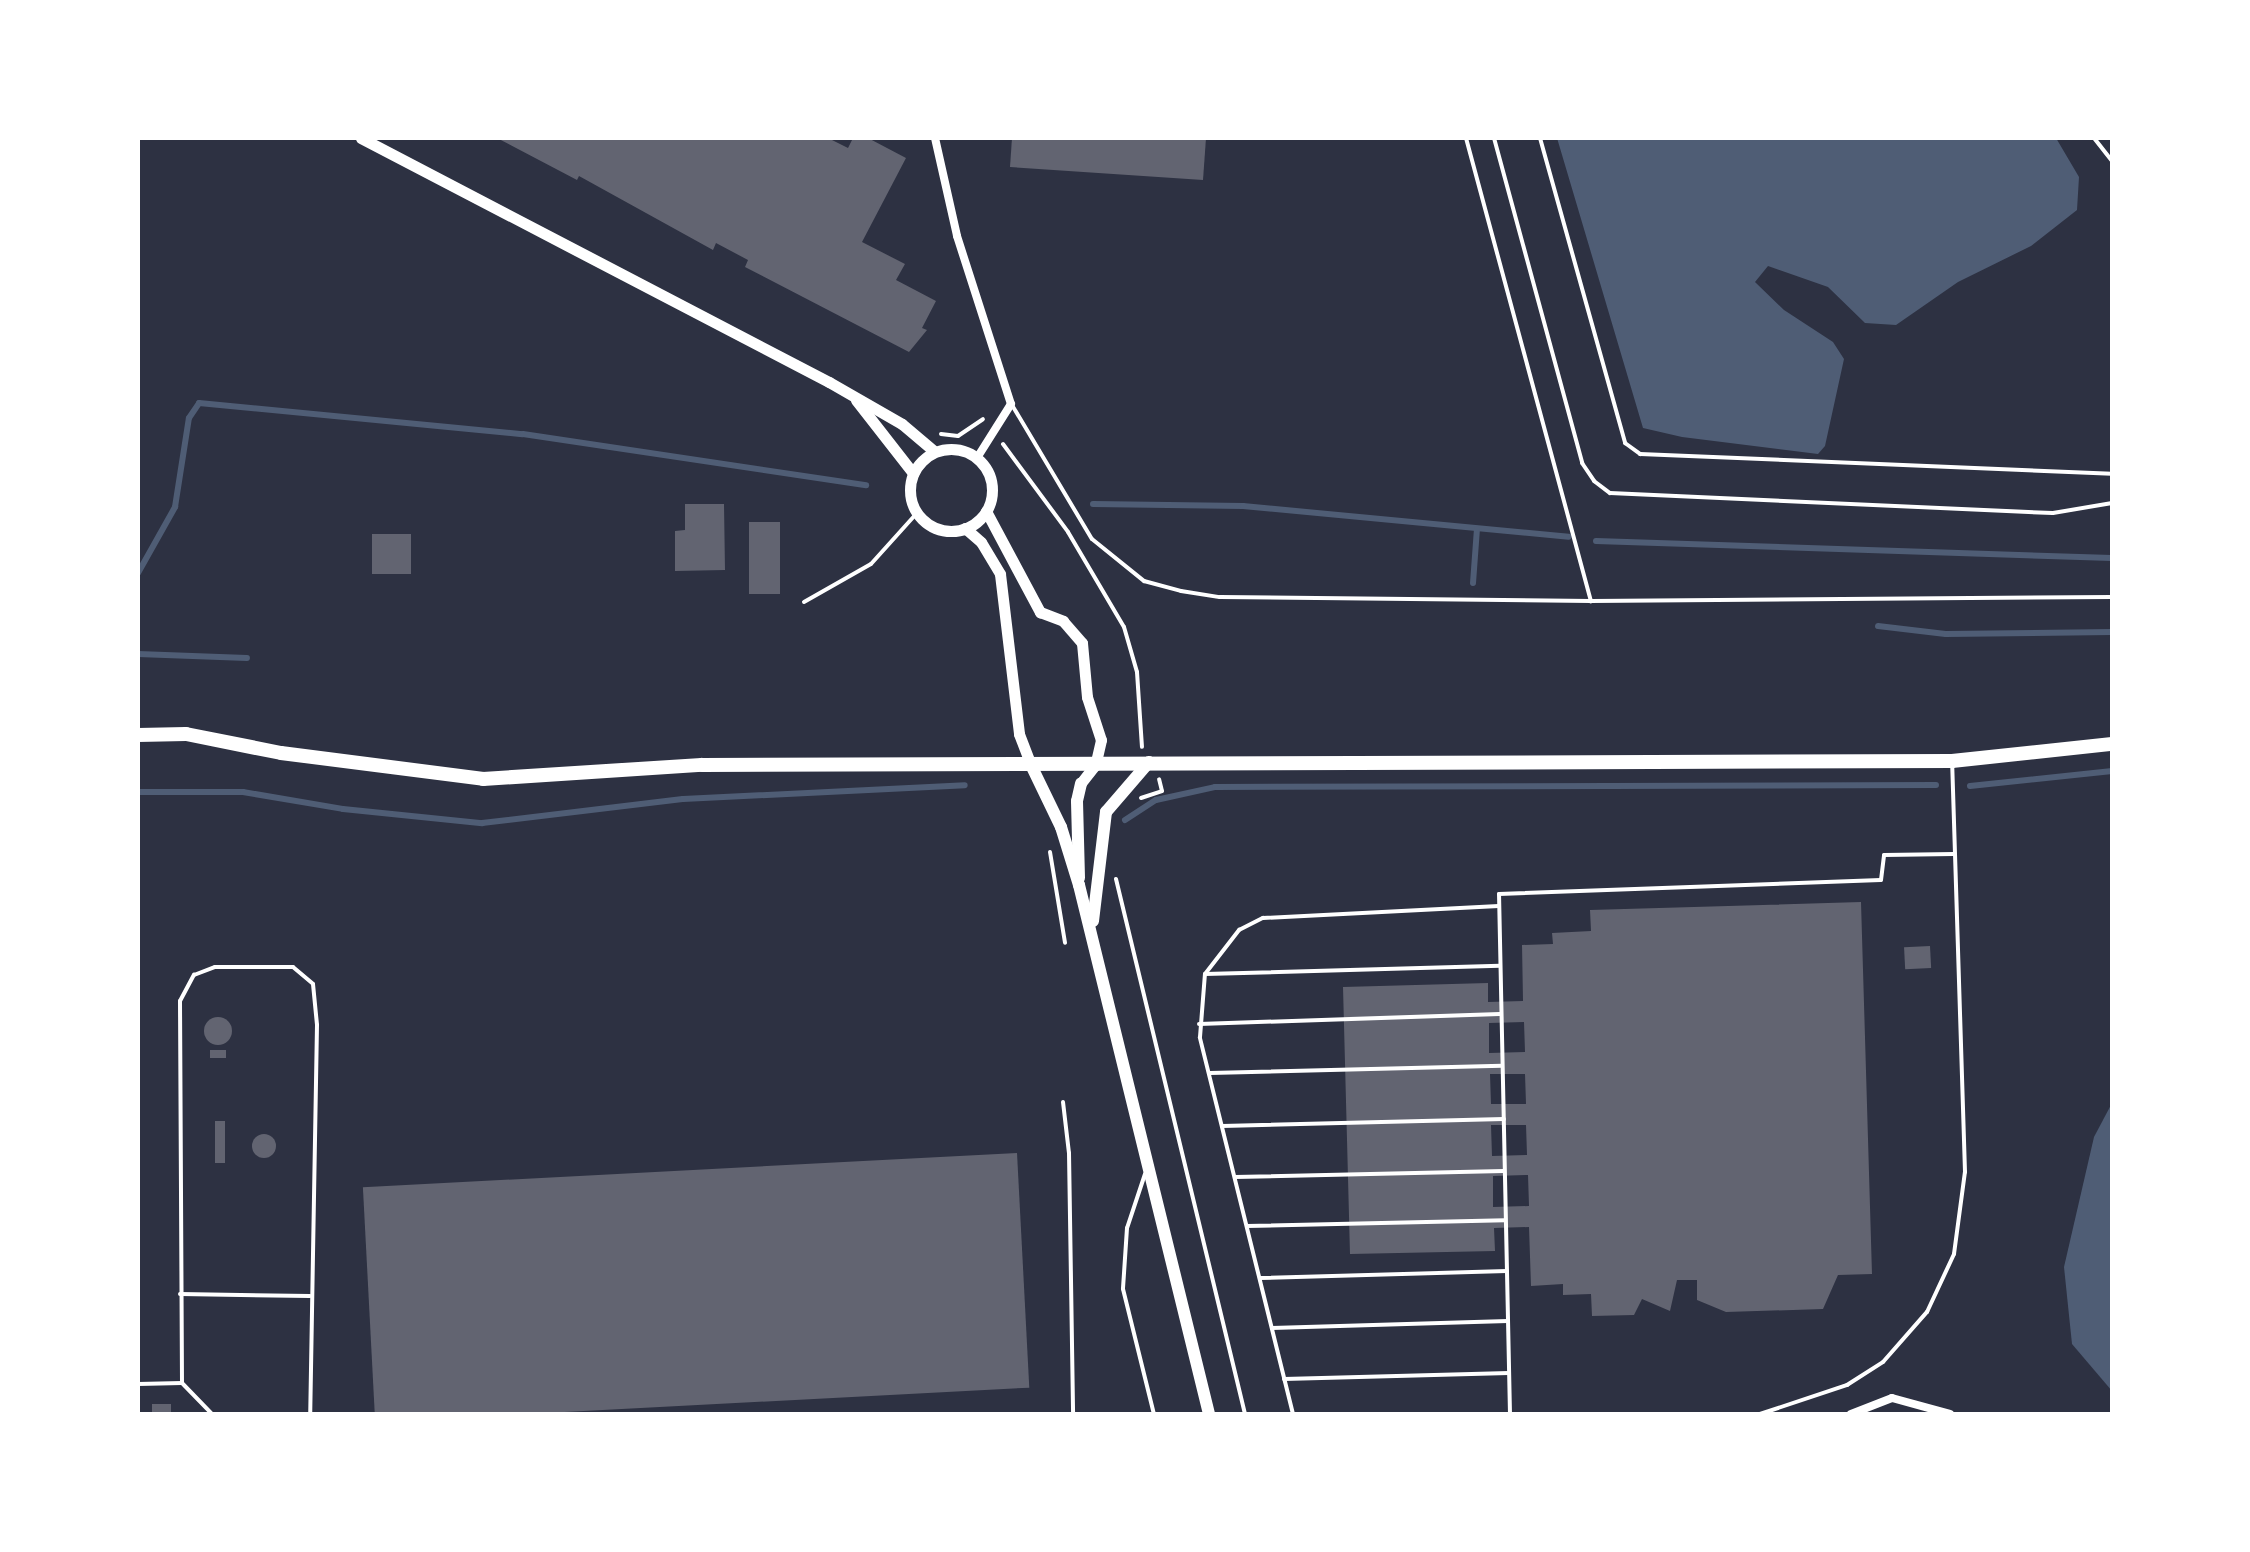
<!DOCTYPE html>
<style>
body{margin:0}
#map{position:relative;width:2250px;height:1552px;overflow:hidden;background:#2d3142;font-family:Rubik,sans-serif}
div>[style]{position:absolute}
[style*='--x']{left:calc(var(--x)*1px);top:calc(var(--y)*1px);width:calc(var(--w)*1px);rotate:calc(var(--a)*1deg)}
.water>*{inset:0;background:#4f5d75}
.stream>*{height:6px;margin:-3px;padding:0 3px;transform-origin:3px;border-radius:3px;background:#4f5d75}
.building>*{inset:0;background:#626471;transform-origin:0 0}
.round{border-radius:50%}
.path>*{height:4px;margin:-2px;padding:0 2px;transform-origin:2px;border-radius:2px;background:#fff}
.service>*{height:4px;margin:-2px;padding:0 2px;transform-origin:2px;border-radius:2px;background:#fff}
.minor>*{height:8px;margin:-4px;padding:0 4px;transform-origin:4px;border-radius:4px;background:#fff}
.tertiary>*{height:11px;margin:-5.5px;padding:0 5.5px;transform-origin:5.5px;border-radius:5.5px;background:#fff}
.tertiary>.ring{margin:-5.5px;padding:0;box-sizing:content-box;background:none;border:11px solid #fff;border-radius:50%}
.secondary>*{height:12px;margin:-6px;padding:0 6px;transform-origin:6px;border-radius:6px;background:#fff}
.primary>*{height:14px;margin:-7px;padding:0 7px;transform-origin:7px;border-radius:7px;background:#fff}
span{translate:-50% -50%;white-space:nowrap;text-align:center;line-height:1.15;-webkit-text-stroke:6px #fff;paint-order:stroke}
.frame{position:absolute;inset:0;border:140px solid #fff;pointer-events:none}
</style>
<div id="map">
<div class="water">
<div style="clip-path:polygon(1557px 138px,2056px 138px,2079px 177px,2077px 210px,2031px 246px,1958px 282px,1896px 325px,1865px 323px,1828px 287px,1768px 266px,1755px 282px,1784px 310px,1833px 342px,1844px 359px,1825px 446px,1818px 454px,1682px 437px,1643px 428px)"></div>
<div style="clip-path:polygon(2112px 1103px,2112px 1391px,2072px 1344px,2064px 1267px,2094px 1137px)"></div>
</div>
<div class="stream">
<div style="--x:1093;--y:504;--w:150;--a:0.8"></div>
<div style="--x:1243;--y:506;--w:327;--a:5.4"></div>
<div style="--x:1596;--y:541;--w:516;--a:1.89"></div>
<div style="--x:138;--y:573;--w:76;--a:-60.7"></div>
<div style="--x:175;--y:507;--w:90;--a:-81.1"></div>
<div style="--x:189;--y:418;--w:18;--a:-56"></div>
<div style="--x:199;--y:403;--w:325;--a:5.5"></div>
<div style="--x:523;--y:434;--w:347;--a:8.5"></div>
<div style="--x:1473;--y:583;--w:54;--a:-85.8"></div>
<div style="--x:1878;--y:626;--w:68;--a:6.7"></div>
<div style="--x:1946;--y:634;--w:166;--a:-0.7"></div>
<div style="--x:138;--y:654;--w:109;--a:2.1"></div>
<div style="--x:1970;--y:786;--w:143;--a:-6"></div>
<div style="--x:138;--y:792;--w:105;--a:0"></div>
<div style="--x:243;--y:792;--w:101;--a:9.6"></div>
<div style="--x:343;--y:809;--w:140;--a:5.8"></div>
<div style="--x:482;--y:823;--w:202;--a:-6.8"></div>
<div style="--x:683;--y:799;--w:282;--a:-2.8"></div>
<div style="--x:1125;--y:820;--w:37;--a:-33"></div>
<div style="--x:1156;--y:800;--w:60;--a:-12.4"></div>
<div style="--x:1215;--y:787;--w:721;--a:-0.16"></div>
</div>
<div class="building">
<div style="clip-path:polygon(497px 138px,828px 138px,848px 148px,853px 138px,868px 138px,906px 158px,862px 242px,905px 264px,896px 280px,936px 301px,922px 328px,927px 330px,909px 352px,745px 267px,748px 260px,716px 243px,713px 250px,579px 176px,577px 180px)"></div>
<div style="clip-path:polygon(1012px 138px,1206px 138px,1203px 180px,1010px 167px)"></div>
<div style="clip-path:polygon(685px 504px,724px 504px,725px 570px,675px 571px,675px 531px,685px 530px)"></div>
<div style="left:749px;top:522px;width:31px;height:72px"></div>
<div style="left:372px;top:534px;width:39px;height:40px"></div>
<div style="clip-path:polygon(evenodd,1861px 902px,1872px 1274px,1838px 1275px,1823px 1309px,1726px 1312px,1697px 1300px,1697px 1280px,1677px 1280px,1670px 1311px,1642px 1299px,1634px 1315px,1592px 1316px,1591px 1294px,1563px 1295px,1563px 1284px,1531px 1286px,1529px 1227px,1494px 1228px,1495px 1251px,1350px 1254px,1343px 987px,1488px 983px,1488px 1002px,1523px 1001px,1522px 945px,1553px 944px,1552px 933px,1591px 931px,1590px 910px,1861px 902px,1524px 1022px,1525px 1052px,1489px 1053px,1489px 1023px,1524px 1022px,1861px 902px,1490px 1074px,1525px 1074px,1526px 1104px,1491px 1104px,1490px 1074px,1861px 902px,1491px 1125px,1526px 1125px,1527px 1155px,1492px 1156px,1491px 1125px,1861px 902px,1528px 1175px,1529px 1206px,1493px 1207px,1493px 1176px,1528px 1175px)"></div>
<div style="left:1930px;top:946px;width:22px;height:26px;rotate:87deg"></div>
<div class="round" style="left:204px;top:1017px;width:28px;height:28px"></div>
<div style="left:210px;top:1050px;width:16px;height:8px"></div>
<div style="left:215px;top:1121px;width:10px;height:42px"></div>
<div class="round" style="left:252px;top:1134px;width:24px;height:24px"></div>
<div style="left:1017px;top:1153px;width:235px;height:655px;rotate:87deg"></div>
<div style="left:152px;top:1404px;width:19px;height:8px"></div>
</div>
<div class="path">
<div style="--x:1494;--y:138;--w:337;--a:74.8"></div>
<div style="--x:1582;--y:463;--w:22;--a:56"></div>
<div style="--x:1594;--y:481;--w:20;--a:37"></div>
<div style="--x:1610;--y:493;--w:443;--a:2.6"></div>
<div style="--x:2053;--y:513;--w:60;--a:-9.6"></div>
<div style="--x:941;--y:434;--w:17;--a:7"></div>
<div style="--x:958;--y:436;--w:30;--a:-34"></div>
<div style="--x:1003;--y:444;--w:109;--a:53.5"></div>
<div style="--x:1068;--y:532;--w:110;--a:59.5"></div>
<div style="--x:1124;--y:627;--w:47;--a:73.9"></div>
<div style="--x:1137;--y:672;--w:75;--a:86.2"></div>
<div style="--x:1141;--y:798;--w:22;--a:-18"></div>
<div style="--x:1162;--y:791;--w:12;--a:-104"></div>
<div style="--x:1050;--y:852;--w:92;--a:80.6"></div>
<div style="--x:1116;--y:879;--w:550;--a:76.44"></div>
</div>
<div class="service">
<div style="--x:1466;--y:138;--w:480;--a:74.9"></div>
<div style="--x:1540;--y:138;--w:317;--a:74.4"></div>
<div style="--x:1625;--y:443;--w:19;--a:36"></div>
<div style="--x:1640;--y:454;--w:472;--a:2.4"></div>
<div style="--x:2094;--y:138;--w:29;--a:52"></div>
<div style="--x:1012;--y:405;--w:156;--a:59.2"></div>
<div style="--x:1092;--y:539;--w:67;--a:38.9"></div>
<div style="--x:1144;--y:581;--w:38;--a:15"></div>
<div style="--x:1181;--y:591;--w:39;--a:9"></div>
<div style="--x:1220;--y:597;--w:371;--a:0.6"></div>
<div style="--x:1591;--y:601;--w:521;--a:-0.44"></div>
<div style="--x:804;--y:602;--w:77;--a:-29.6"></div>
<div style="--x:871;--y:564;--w:69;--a:-48"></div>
<div style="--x:1205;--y:974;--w:295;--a:-1.6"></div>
<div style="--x:1199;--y:1024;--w:301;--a:-1.9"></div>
<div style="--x:1210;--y:1073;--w:292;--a:-1.4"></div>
<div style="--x:1063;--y:1102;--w:51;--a:83.3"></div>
<div style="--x:1069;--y:1153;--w:261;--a:89.1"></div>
<div style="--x:1222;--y:1126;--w:282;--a:-1.4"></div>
<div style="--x:1145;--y:1174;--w:57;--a:108.4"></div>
<div style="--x:1127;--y:1228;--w:61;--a:93.8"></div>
<div style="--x:1123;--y:1289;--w:129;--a:76.1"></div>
<div style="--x:1235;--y:1177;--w:269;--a:-1.3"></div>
<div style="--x:1247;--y:1226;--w:258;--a:-1.3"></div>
<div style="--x:1260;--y:1278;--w:247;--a:-1.6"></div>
<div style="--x:180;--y:1294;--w:130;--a:0.9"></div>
<div style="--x:1272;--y:1328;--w:236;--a:-1.7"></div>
<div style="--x:1284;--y:1379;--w:225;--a:-1.5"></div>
<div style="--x:182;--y:1383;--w:43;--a:45.9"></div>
<div style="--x:138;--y:1384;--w:44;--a:-1.3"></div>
<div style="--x:182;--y:1383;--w:382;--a:-90.3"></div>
<div style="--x:180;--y:1001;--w:30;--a:-62"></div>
<div style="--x:194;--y:975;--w:22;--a:-21"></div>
<div style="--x:215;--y:967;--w:78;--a:0"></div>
<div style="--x:293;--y:967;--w:26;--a:40"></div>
<div style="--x:313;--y:984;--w:41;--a:84.4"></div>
<div style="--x:317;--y:1025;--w:389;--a:91"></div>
<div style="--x:1293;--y:1414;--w:388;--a:-103.9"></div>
<div style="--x:1200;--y:1037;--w:63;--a:-85.5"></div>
<div style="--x:1205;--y:974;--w:56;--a:-52.3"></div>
<div style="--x:1239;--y:930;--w:27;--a:-27"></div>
<div style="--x:1263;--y:918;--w:236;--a:-2.9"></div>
<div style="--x:1510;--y:1414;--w:520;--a:-91.21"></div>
<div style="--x:1499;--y:894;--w:382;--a:-2.1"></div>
<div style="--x:1881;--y:880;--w:25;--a:-83"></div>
<div style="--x:1884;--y:855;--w:70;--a:-0.8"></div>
<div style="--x:1760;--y:1414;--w:92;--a:-18.4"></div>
<div style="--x:1847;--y:1385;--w:43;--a:-32.6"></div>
<div style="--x:1883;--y:1362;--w:67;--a:-48.7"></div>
<div style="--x:1927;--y:1312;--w:64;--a:-65"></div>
<div style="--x:1954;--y:1254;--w:83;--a:-82.4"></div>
<div style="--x:1965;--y:1172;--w:409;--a:-91.8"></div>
</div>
<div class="minor">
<div style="--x:935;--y:138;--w:100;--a:77.3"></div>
<div style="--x:957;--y:236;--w:176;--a:72.2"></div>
<div style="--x:1011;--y:404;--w:64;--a:122.2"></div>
<div style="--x:1851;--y:1414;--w:44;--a:-21.3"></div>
<div style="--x:1892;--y:1398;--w:60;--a:15.4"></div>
</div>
<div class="tertiary">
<div style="--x:361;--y:138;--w:528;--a:27.54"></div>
<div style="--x:829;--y:382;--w:84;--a:29.9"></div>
<div style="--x:902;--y:424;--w:43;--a:40.3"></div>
<div style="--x:856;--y:400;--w:93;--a:52"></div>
<div class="ring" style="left:910px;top:449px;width:71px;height:71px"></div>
<div style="--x:986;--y:511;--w:115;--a:61.9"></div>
<div style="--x:1040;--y:612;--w:25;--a:21"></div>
<div style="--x:1063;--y:621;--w:29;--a:49"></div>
<div style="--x:1082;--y:643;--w:54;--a:84.7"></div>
<div style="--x:1087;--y:697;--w:45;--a:72"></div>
<div style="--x:1101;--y:740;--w:26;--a:103"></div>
<div style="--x:1095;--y:765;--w:23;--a:128"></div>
<div style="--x:965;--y:528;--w:21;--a:41"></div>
<div style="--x:981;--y:542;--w:37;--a:59"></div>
<div style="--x:1000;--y:574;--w:161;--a:83.2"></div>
<div style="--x:1019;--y:734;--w:33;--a:69"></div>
</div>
<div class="secondary">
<div style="--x:1031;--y:765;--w:69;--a:64.2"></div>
<div style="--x:1061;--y:827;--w:61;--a:72.8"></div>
<div style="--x:1079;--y:885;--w:545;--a:76.19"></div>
<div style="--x:1079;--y:878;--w:77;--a:-91.5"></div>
<div style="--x:1077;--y:801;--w:18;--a:-77"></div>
<div style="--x:1093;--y:921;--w:110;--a:-83.2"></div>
<div style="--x:1106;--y:812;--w:66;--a:-49.3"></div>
</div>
<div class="primary">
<div style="--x:138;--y:735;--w:48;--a:-1.2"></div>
<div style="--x:186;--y:734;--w:97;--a:11.3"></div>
<div style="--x:281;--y:753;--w:204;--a:7.3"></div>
<div style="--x:483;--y:779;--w:219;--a:-3.7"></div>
<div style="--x:702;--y:765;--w:1250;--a:-0.18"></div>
<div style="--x:1952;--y:761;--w:161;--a:-6.1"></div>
</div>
<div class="frame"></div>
</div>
